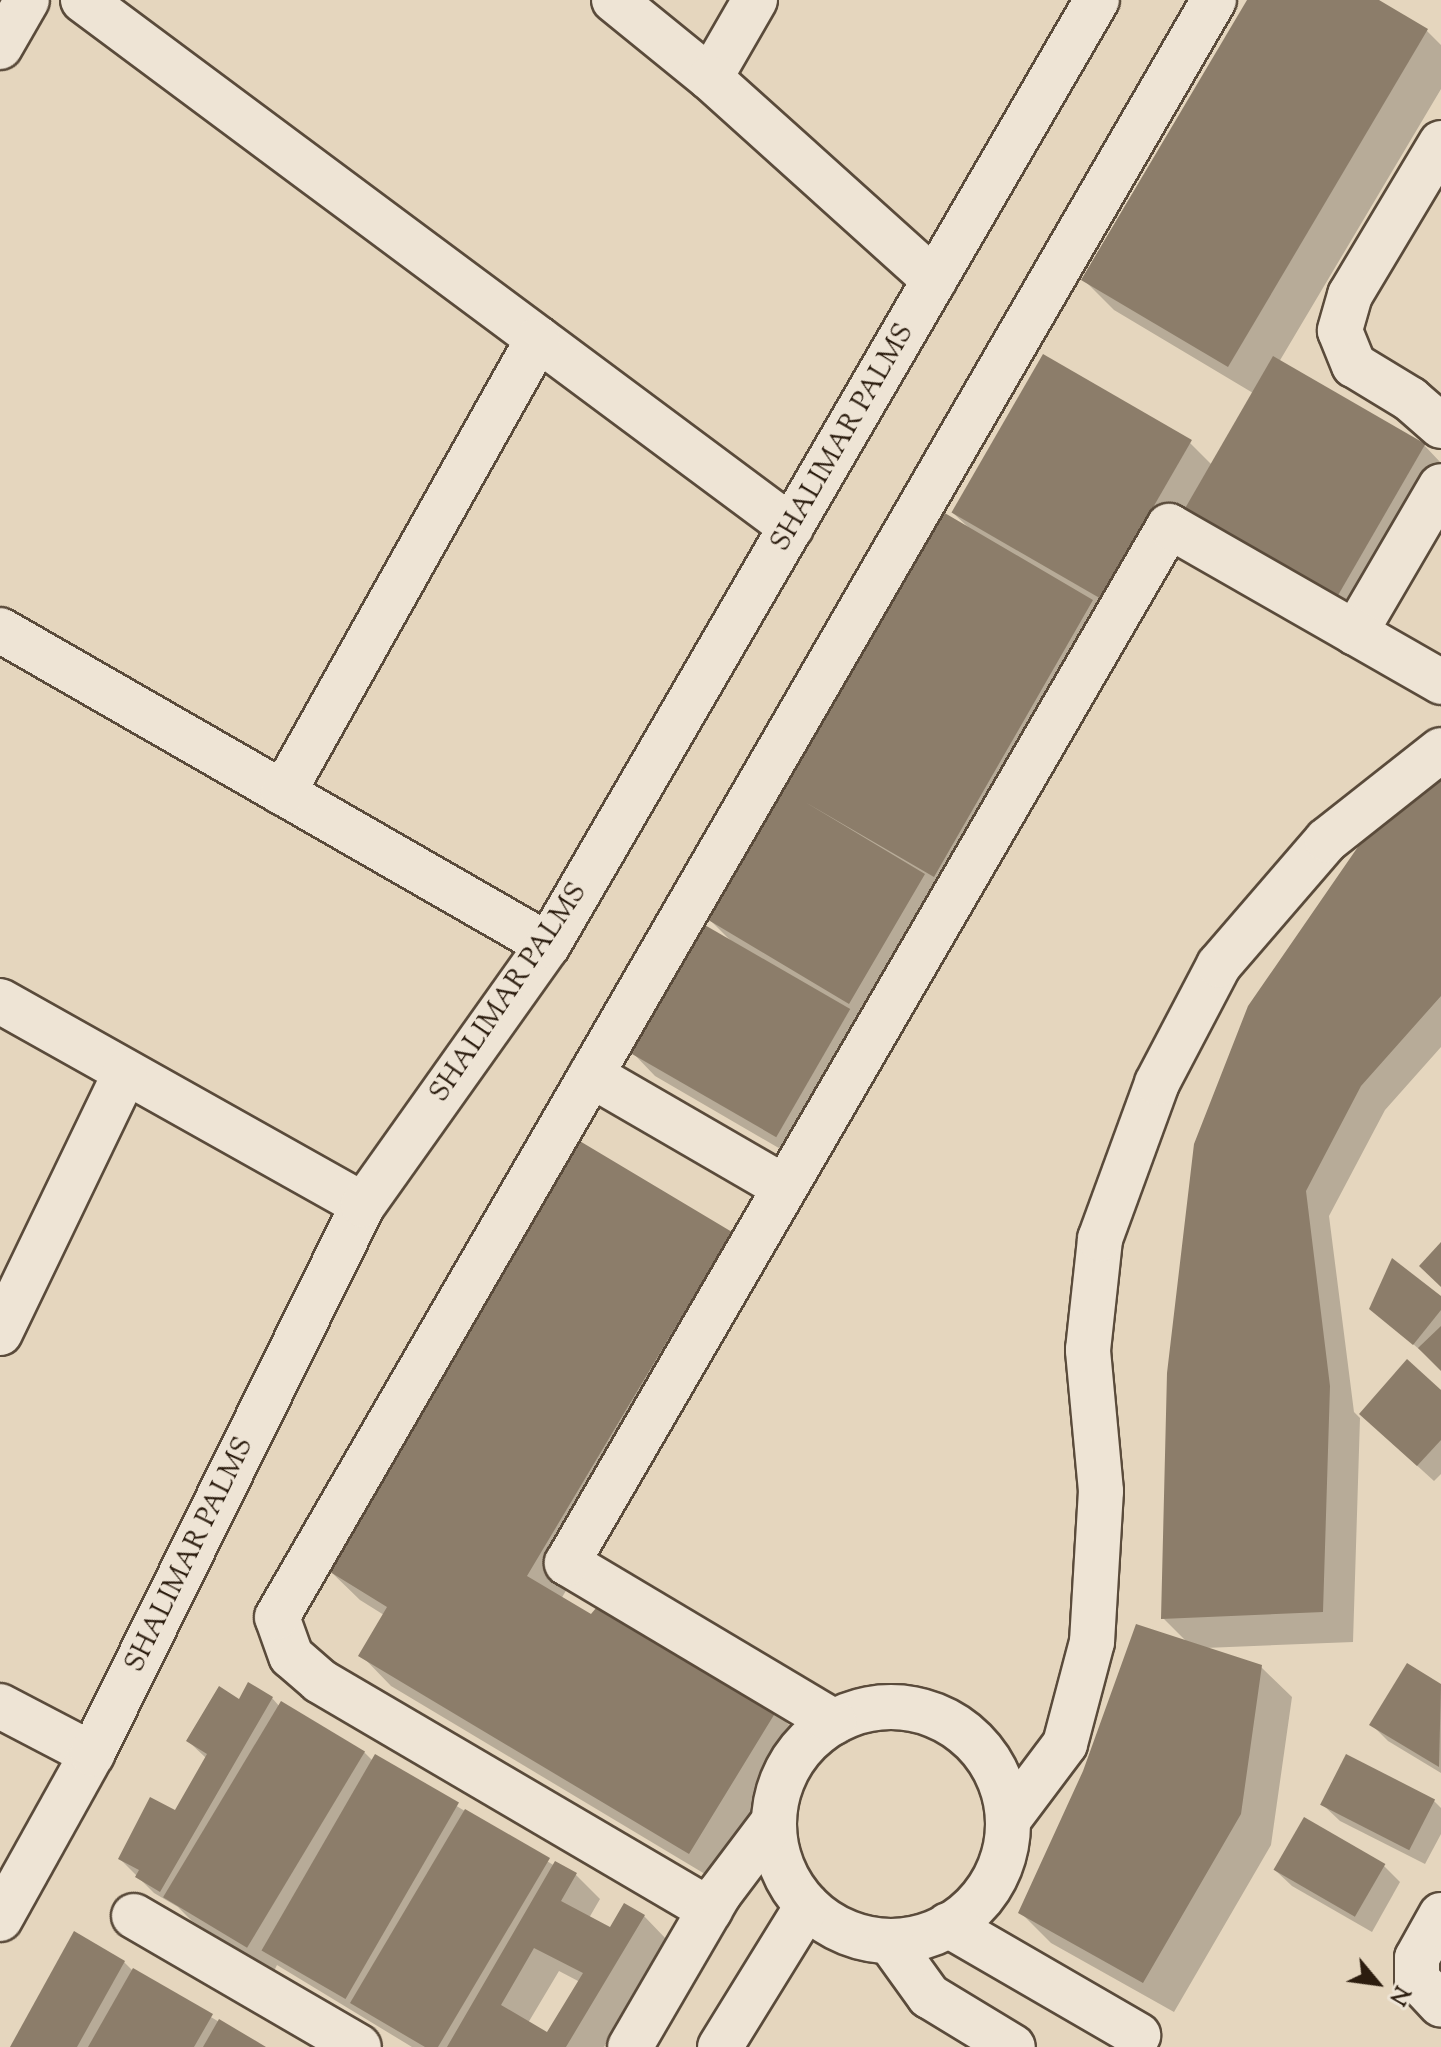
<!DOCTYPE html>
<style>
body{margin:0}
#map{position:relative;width:1441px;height:2047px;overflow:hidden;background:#e5d6be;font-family:"Sorts Mill Goudy",serif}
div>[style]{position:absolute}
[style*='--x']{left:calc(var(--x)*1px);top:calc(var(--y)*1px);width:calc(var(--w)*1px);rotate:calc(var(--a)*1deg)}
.shadow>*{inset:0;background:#0003}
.building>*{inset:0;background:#8c7d6a;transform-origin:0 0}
.roads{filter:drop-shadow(2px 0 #5a4b3b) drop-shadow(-2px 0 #5a4b3b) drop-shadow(0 2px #5a4b3b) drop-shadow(0 -2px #5a4b3b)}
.minor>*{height:44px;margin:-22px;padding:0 22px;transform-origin:22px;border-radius:22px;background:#eee4d5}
.minor>.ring{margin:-22px;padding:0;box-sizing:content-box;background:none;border:44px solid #eee4d5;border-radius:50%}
span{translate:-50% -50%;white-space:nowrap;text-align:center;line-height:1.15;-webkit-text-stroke:6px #eee4d5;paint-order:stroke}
.street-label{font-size:28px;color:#2c1d0f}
.north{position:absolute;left:1337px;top:1943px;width:80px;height:80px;-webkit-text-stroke:6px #eee4d5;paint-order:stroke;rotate:119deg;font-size:22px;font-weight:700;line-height:32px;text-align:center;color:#2c1d0f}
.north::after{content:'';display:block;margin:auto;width:28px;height:36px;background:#2c1d0f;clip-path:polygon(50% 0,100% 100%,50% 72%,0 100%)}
</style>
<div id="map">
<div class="shadow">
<div style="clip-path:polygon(1250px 0,1375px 0,1427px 31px,1441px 45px,1441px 89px,1279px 362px,1424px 445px,1441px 463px,1441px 481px,1360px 620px,1210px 532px,1188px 510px,874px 1026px,854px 1016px,873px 1036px,801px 1161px,655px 1076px,631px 1051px,732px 942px,708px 918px,968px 527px,952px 512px,1190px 443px,1212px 465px,1253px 393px,1114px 310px,1084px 280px)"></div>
<div style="clip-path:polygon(1441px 777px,1441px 1047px,1385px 1110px,1329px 1216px,1354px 1412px,1360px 1418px,1353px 1642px,1205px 1648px,1261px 1667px,1292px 1697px,1271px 1845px,1174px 2012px,1051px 1943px,1020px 1912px,1187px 1642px,1163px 1618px)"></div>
<div style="clip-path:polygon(579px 1143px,731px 1234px,761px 1264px,561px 1599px,775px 1711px,806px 1742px,720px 1883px,391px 1686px,361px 1655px,384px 1615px,360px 1600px,329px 1570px)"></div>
<div style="clip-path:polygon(1441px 1298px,1441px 1368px,1371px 1308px)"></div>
<div style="clip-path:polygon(1441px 1392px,1441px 1474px,1434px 1481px,1378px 1430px)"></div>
<div style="clip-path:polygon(1407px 1666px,1441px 1686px,1441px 1773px,1388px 1741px,1372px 1725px)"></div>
<div style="clip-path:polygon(evenodd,272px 1698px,280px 1707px,364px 1752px,373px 1761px,376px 1757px,555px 1866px,576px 1875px,600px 1899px,589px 1918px,611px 1929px,644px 1916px,668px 1941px,604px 2047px,412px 2047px,277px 1965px,274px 1971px,192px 1921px,178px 1907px,154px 1893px,120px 1859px,175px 1813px,206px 1758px,188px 1741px,240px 1701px,272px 1698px,559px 1971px,580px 1982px,548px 2035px,528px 2023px,559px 1971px)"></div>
<div style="clip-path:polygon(1433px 1800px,1441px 1808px,1441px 1834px,1425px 1864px,1340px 1821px,1323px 1805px)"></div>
<div style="clip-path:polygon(1384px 1866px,1400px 1882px,1372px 1932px,1292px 1886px,1275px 1870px)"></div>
<div style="clip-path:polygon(124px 1962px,134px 1972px,262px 2047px,12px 2047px)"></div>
</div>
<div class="building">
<div style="clip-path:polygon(1247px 0,1379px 0,1428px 29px,1228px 367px,1081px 280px)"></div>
<div style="left:1043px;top:354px;width:172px;height:183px;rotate:30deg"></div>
<div style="left:1273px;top:356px;width:176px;height:177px;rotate:30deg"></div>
<div style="clip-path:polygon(943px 512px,1093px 600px,934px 877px,805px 802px,925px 874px,849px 1004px,705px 918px)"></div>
<div style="clip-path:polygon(1441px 775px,1441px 996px,1361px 1086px,1306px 1191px,1330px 1386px,1323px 1612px,1161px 1619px,1167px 1373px,1194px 1144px,1248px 1006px,1373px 825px)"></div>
<div style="left:703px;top:924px;width:170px;height:148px;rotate:30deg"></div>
<div style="clip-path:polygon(578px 1140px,732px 1232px,527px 1576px,591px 1614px,602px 1601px,777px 1710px,689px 1854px,358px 1656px,387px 1607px,327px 1570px)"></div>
<div style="clip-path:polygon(1441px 1242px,1441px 1287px,1419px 1266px)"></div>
<div style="clip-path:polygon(1392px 1258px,1441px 1296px,1441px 1310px,1413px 1345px,1369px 1309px)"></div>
<div style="clip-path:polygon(1441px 1326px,1441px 1371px,1418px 1348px)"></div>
<div style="clip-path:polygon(1407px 1359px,1441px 1390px,1441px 1440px,1417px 1466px,1359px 1414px)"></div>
<div style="clip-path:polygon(1136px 1624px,1262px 1665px,1241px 1814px,1143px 1983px,1018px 1913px,1083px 1771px)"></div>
<div style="clip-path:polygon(1407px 1663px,1441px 1684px,1439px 1767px,1369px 1725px)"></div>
<div style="clip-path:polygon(248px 1682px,273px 1697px,160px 1892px,135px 1877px,139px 1870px,118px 1859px,150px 1797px,175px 1810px,207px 1754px,186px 1741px,219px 1686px,239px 1699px)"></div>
<div style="left:281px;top:1701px;width:98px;height:229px;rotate:31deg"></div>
<div style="left:375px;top:1754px;width:97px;height:227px;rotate:30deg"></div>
<div style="left:1346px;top:1754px;width:100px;height:57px;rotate:27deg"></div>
<div style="clip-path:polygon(465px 1809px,550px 1858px,438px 2047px,425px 2047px,350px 2003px)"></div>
<div style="left:1304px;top:1817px;width:94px;height:61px;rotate:30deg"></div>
<div style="clip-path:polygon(evenodd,555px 1861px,577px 1873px,561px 1901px,610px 1927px,624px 1903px,645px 1915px,566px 2047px,447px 2047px,555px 1861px,534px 1948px,583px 1973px,547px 2032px,501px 2005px,534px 1948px)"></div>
<div style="clip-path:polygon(74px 1931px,125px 1961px,77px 2047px,10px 2047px)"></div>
<div style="clip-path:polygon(133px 1968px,213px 2014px,194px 2047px,88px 2047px)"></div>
<div style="clip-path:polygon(219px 2019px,266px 2047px,203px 2047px)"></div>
</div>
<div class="roads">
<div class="minor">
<div style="--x:83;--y:0;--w:883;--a:36.66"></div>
<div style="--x:614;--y:0;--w:124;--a:39.1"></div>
<div style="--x:755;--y:0;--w:90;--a:120"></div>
<div style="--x:710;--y:78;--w:302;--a:42"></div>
<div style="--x:0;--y:47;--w:54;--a:-60.1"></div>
<div style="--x:1441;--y:143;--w:177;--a:120.9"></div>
<div style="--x:1350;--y:295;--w:37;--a:106"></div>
<div style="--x:1340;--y:331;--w:37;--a:68"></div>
<div style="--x:1354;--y:365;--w:66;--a:31.3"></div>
<div style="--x:1410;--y:399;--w:41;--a:41.1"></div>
<div style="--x:0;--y:630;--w:632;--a:29.89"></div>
<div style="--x:1355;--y:633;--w:170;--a:-59.7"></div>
<div style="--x:283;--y:793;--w:521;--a:-60.68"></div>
<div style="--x:0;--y:1001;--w:416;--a:29.3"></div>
<div style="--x:591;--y:1075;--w:223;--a:30.1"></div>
<div style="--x:0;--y:1333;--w:288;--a:-64.3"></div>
<div style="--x:0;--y:1706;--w:104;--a:27.6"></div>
<div class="ring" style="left:774px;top:1707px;width:190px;height:190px"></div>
<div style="--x:834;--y:1722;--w:311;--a:-149.2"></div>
<div style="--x:567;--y:1563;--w:1199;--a:-59.86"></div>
<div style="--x:1169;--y:526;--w:314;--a:29.8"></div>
<div style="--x:1008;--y:1820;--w:95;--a:-53.1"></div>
<div style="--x:1065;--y:1744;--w:106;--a:-75.2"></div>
<div style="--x:1092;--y:1642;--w:151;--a:-86.6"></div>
<div style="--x:1101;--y:1491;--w:142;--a:-95.3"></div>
<div style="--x:1088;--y:1350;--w:112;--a:-83.8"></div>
<div style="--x:1100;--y:1239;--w:166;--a:-69.9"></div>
<div style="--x:1157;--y:1083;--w:133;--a:-62.3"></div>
<div style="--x:1219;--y:965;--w:165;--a:-49.2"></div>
<div style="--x:1327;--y:840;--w:145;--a:-38.3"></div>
<div style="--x:710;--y:1910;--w:452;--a:-149.6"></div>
<div style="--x:320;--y:1681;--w:38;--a:-139"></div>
<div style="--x:291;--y:1656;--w:41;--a:-109.7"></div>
<div style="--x:277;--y:1617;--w:1869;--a:-59.91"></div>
<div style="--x:1441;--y:1915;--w:49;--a:119.2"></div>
<div style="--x:1417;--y:1958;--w:21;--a:90"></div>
<div style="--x:1417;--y:1979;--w:35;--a:47"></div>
<div style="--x:134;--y:1916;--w:260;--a:30.2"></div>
<div style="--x:0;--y:1919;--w:189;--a:-60.9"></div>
<div style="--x:92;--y:1754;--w:612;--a:-63.73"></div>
<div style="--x:363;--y:1205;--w:319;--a:-54.6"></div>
<div style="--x:548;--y:945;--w:1093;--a:-59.85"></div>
<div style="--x:948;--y:1925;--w:220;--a:30.1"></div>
<div style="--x:890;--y:1942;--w:67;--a:54.2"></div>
<div style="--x:929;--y:1996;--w:98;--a:31.3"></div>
<div style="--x:630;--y:2047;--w:177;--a:-59.8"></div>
<div style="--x:719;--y:1894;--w:91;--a:-53"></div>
<div style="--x:720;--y:2047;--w:166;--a:-58.3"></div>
</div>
</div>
<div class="street-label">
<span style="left:843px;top:438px;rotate:-60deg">SHALIMAR PALMS</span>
<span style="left:509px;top:993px;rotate:-56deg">SHALIMAR PALMS</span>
<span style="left:190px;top:1555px;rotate:-64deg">SHALIMAR PALMS</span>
</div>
<div class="north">N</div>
</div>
